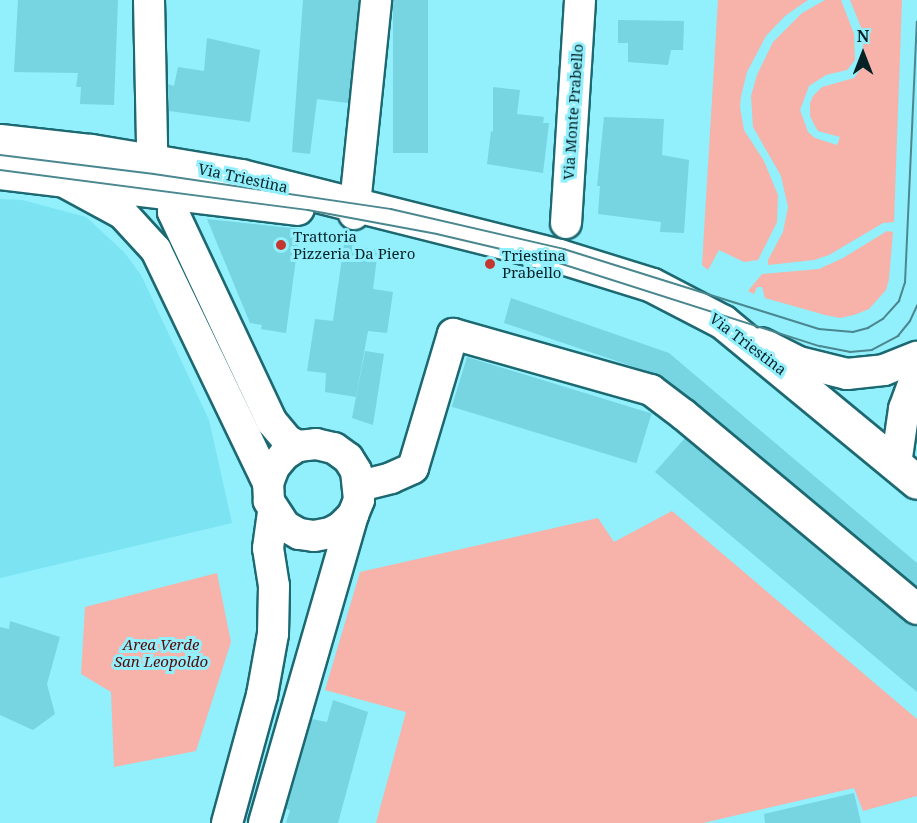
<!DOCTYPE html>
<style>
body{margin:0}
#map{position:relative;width:917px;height:823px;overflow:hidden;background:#92effc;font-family:"Noto Serif",serif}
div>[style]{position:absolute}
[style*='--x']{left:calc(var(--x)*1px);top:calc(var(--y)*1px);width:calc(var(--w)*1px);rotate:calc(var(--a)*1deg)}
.built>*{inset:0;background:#7be3f2}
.green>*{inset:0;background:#f7b2a9}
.building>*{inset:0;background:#77d4e1;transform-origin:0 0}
.roads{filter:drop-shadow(2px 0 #1d6972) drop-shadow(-2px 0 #1d6972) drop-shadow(0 2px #1d6972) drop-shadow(0 -2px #1d6972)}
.street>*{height:30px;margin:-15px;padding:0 15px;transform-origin:15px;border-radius:15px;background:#fff}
.secondary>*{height:33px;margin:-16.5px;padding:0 16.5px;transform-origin:16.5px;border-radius:16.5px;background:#fff}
.tram>*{height:1.5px;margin:-0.75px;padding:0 0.75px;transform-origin:0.75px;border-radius:0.75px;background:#4a878f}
.dots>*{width:16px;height:16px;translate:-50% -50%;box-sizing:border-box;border:3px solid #92effc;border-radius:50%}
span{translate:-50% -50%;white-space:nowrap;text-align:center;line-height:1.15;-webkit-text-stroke:6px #92effc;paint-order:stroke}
.street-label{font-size:15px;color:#042226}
.poi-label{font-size:15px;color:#042226}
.left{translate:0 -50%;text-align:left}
.park-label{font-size:15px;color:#580b0a;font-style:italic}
.north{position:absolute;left:833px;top:24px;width:60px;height:60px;-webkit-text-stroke:4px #92effc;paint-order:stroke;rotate:0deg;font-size:16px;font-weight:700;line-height:24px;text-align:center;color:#042226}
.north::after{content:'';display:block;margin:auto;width:21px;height:27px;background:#042226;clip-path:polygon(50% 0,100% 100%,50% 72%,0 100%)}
</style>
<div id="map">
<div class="built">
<div style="clip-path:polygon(0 199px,22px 200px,86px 217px,124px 252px,141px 275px,209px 420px,232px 523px,0 578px)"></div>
</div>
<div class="green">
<div style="clip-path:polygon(718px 0,808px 0,785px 16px,766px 36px,747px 72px,741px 96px,740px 107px,744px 130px,764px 161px,778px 195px,777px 222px,758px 260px,744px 262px,719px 250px,708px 270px,702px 265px)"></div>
<div style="clip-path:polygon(825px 0,841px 0,854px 34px,855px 60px,847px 70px,826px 75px,809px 86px,800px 110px,808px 132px,815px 138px,837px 145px,840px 137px,818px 131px,815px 126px,810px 116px,810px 103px,813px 96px,822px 87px,854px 78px,863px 66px,863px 32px,850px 0,902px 0,894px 222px,883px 223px,829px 255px,814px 260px,768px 265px,768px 260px,783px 232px,788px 207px,781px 176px,753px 127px,751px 96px,757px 75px,773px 42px,802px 13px)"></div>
<div style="clip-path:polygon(887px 231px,893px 232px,889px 279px,886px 290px,869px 309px,854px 315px,840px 318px,825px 315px,765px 298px,762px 287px,757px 287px,754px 294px,748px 291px,762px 274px,819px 269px,843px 258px)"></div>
<div style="clip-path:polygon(672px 511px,917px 719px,917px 796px,863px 811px,854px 788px,703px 823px,376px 823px,406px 712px,325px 690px,360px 572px,598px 518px,614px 542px)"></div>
<div style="clip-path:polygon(217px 573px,231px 642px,196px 751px,114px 767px,111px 692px,81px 674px,85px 607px)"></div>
</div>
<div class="building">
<div style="clip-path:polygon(18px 0,118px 0,114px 105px,80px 104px,81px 87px,76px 87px,78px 73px,14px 72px)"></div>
<div style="clip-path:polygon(303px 0,359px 0,348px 103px,317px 99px,310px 154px,292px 152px)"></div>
<div style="left:393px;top:0;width:35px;height:153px"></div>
<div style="clip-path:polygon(618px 20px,684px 21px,683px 50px,671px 50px,668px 65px,628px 62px,628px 43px,618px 43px)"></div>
<div style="clip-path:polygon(207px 38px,260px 50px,250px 122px,169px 111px,168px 84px,174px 86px,178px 67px,204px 71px)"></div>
<div style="clip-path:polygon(493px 87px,520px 90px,517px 114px,544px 117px,543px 123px,549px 123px,543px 173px,487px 164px,491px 131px,493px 132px)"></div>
<div style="clip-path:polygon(604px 117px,664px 119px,662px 155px,689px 160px,684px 233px,660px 232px,661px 222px,598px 214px,600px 186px,597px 186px)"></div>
<div style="clip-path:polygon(207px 219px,300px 229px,286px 333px,261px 329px,262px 325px,250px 323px)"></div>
<div style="clip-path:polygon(344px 244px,378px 250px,373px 289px,393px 292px,387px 333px,368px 331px,356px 397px,325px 392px,326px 373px,307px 371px,315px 319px,333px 321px)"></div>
<div style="clip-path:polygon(511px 298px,669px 353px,917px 563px,917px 587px,661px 376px,504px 323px)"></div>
<div style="clip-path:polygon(365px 351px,384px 354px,373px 425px,352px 418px)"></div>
<div style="left:467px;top:357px;width:193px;height:52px;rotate:17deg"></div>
<div style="clip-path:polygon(685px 438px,906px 622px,917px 626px,917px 692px,655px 472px)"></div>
<div style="clip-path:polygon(10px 621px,60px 637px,47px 684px,55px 714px,33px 730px,0 715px,0 627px,9px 629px)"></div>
<div style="clip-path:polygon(333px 700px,368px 712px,338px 823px,286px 823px,290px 810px,286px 809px,312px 719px,327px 722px)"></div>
<div style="clip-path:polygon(854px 793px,861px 823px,765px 823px,764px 814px)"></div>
</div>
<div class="roads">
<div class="street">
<div style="--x:149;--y:0;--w:147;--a:88.8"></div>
<div style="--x:152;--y:147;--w:39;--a:84"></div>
<div style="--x:68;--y:184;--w:63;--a:28.6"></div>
<div style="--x:123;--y:214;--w:49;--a:47.5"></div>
<div style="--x:156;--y:250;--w:259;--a:64.3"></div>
<div style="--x:186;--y:196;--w:13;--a:148"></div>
<div style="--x:175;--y:203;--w:9;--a:103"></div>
<div style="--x:173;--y:212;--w:232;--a:64.8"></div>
<div style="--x:272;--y:422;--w:23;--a:50"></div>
<div style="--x:287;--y:440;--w:13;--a:29"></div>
<div style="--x:298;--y:446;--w:18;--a:-6"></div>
<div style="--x:316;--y:444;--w:18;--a:13"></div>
<div style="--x:334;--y:448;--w:17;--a:36"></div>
<div style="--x:348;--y:458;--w:15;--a:58"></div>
<div style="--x:356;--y:471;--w:29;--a:84"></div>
<div style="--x:359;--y:500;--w:16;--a:112"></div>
<div style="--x:353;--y:515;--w:17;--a:135"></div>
<div style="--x:341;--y:527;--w:13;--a:151"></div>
<div style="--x:330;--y:533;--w:16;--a:169"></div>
<div style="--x:314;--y:536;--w:15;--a:-172"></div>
<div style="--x:299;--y:534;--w:16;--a:-150"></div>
<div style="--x:285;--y:526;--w:30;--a:-123"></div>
<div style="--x:269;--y:501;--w:18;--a:-93"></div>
<div style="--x:268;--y:483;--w:17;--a:-69"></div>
<div style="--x:274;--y:467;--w:16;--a:-50"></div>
<div style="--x:284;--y:455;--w:17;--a:-33"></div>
<div style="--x:354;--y:214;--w:215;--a:-84.1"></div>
<div style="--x:566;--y:223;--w:223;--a:-86.4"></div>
<div style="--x:761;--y:343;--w:42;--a:26.6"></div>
<div style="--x:799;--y:362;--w:49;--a:14"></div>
<div style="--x:847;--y:374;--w:37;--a:-6"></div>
<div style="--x:884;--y:370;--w:35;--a:-22"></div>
<div style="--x:896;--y:464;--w:56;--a:-81.7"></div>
<div style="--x:904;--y:409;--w:38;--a:-70"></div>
<div style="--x:360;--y:486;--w:32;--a:-14"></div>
<div style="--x:391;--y:478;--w:24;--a:-24"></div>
<div style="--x:413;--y:468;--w:140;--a:-73.4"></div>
<div style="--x:453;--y:334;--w:206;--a:15.8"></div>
<div style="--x:651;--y:390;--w:41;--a:37.1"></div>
<div style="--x:684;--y:415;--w:303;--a:39.8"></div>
<div style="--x:227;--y:823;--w:133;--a:-74.7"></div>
<div style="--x:262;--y:695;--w:62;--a:-79.8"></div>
<div style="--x:273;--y:634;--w:48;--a:-88.8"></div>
<div style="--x:274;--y:586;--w:38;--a:-99"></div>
<div style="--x:268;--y:548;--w:37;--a:-82"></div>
<div style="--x:264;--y:823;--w:321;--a:-73.9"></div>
</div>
<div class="secondary">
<div style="--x:0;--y:141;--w:92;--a:6.3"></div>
<div style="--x:91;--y:151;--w:152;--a:9.5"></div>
<div style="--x:241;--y:176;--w:328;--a:14.1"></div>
<div style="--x:559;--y:256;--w:97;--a:17.3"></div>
<div style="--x:652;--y:285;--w:80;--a:27.5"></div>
<div style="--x:723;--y:322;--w:251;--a:39.5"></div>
<div style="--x:0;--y:172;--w:299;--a:6.9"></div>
</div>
</div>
<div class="tram">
<div style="--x:0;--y:155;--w:155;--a:7"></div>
<div style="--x:154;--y:174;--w:240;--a:8.4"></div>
<div style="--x:391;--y:209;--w:178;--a:13"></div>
<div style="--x:564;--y:249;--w:267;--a:17.4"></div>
<div style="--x:819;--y:329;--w:34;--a:5"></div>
<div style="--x:853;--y:332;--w:16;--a:-15"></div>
<div style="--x:868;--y:328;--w:17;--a:-31"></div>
<div style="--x:883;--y:319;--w:24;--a:-48"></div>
<div style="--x:899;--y:301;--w:19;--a:-72"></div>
<div style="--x:905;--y:283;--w:261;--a:-87.4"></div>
<div style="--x:0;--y:170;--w:311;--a:7.4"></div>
<div style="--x:308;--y:210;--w:131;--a:10.5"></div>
<div style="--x:437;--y:234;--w:122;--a:13.2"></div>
<div style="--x:556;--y:262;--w:277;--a:17.7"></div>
<div style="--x:820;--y:346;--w:31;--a:11"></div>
<div style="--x:850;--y:352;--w:22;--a:-5"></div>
<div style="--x:872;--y:350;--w:30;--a:-28"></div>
<div style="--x:898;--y:336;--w:19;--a:-51"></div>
<div style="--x:910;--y:321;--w:17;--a:-65"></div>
</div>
<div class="dots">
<div style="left:281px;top:245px;background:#c43630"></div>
<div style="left:490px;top:264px;background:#c43630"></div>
</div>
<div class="street-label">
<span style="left:573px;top:112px;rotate:-86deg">Via Monte Prabello</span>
<span style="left:243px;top:178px;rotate:12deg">Via Triestina</span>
<span style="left:748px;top:344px;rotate:37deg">Via Triestina</span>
</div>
<div class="poi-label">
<span class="left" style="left:293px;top:245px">Trattoria<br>Pizzeria Da Piero</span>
<span class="left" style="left:502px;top:264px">Triestina<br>Prabello</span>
</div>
<div class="park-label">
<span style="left:161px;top:653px">Area Verde<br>San Leopoldo</span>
</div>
<div class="north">N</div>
</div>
